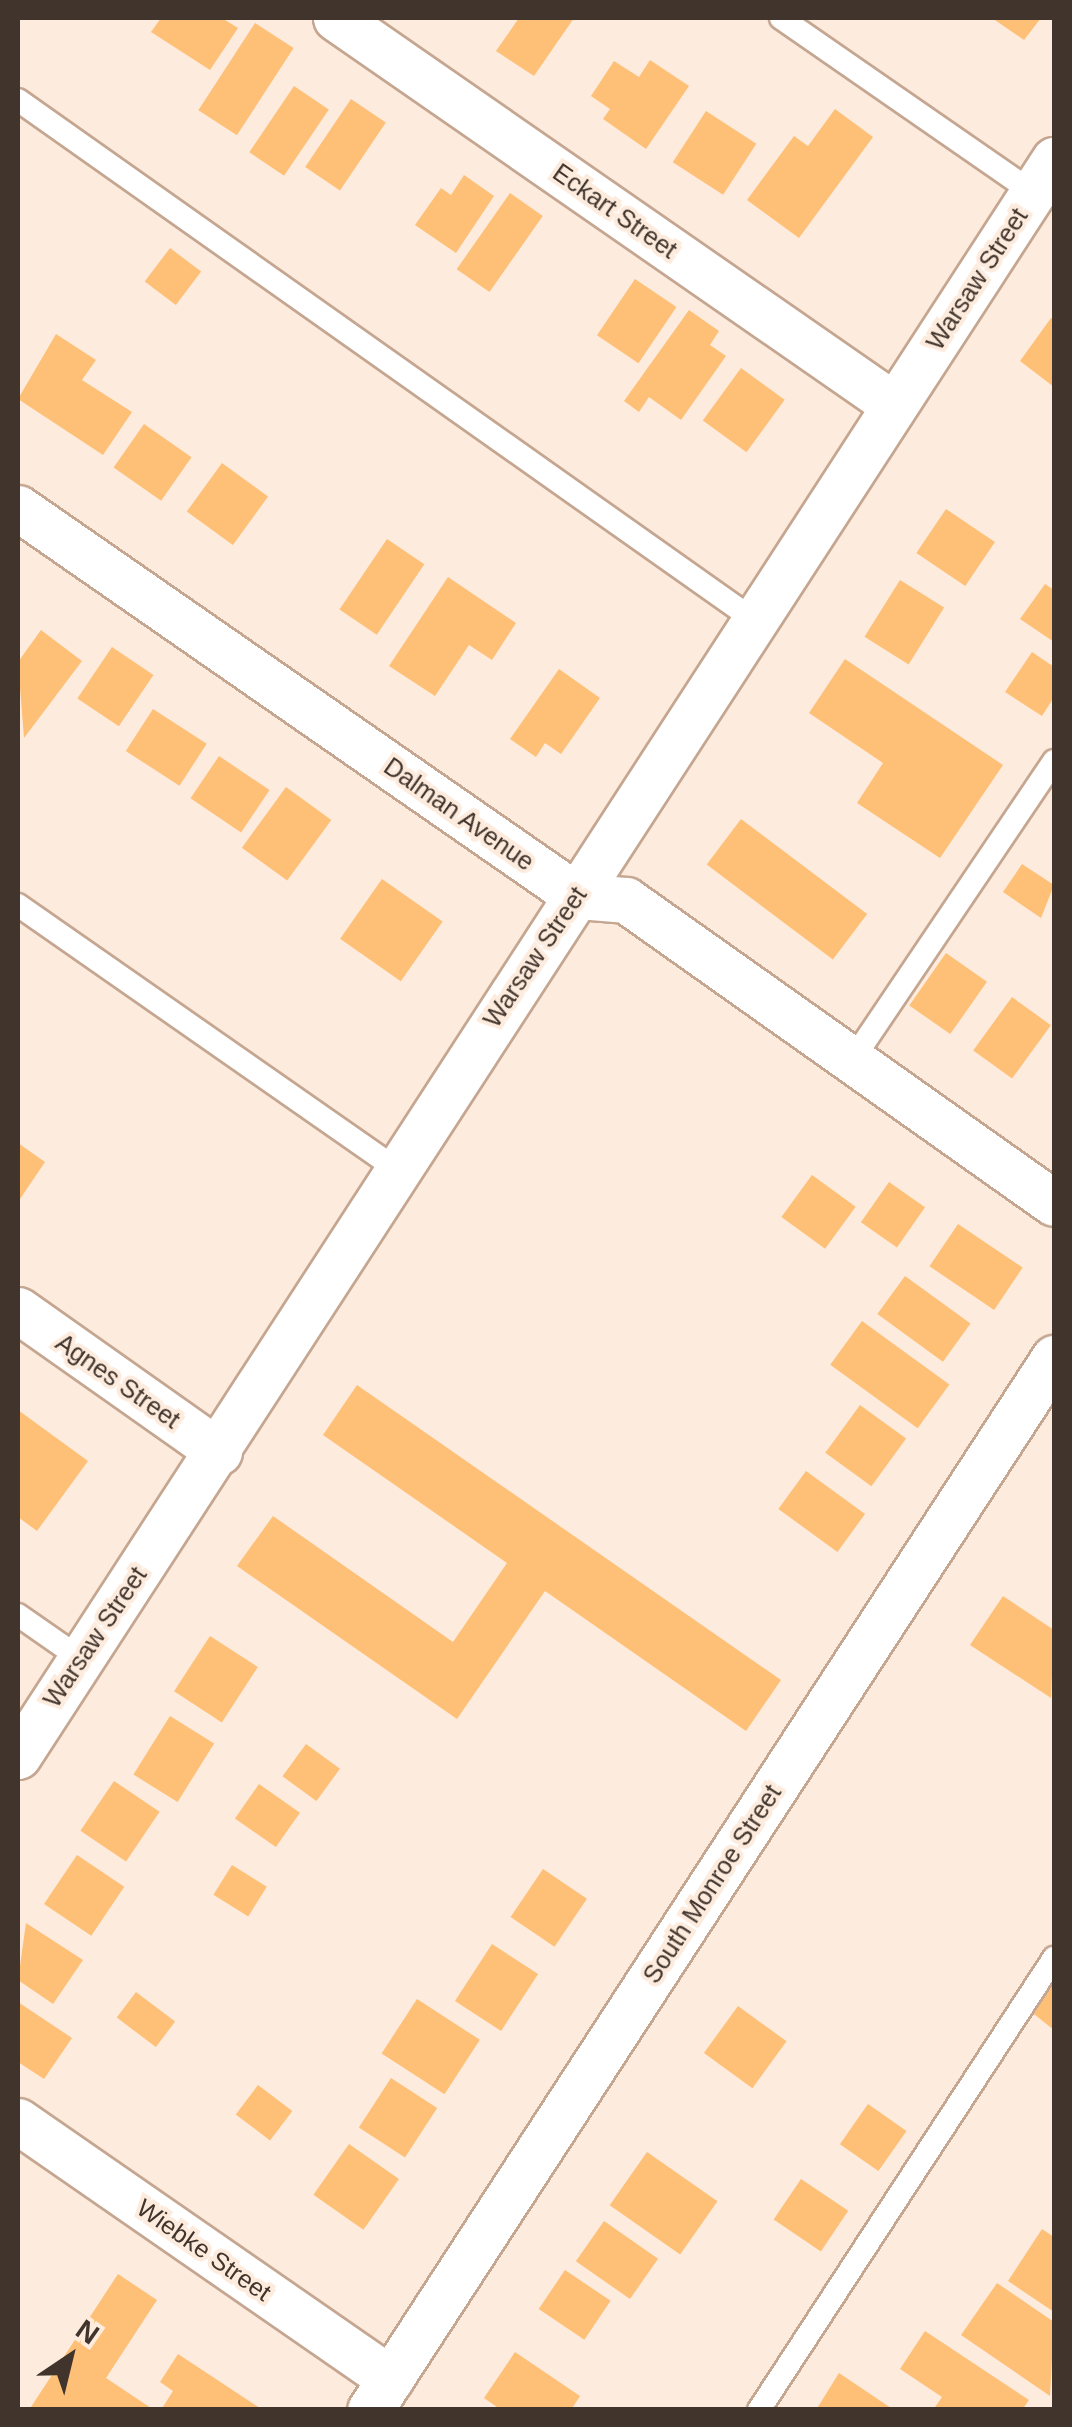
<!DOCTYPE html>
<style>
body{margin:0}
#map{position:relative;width:1072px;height:2427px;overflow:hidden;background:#fdebdd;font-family:Arial,sans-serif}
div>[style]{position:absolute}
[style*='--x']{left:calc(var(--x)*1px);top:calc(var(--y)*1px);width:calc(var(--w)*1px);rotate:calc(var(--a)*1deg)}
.building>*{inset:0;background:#fec077;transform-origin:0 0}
.roads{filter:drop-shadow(2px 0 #c4a691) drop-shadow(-2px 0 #c4a691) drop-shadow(0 2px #c4a691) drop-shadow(0 -2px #c4a691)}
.lane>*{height:22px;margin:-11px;padding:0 11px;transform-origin:11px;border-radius:11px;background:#fff}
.street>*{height:45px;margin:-22.5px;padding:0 22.5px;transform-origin:22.5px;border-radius:22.5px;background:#fff}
span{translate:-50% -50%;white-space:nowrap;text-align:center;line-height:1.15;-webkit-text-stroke:8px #fdebdd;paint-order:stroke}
.street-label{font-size:25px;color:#40342c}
.frame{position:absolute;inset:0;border:20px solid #40342c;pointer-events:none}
.north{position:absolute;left:20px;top:2307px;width:100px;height:100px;-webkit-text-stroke:8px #fdebdd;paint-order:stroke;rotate:35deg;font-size:28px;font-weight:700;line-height:40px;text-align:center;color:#40342c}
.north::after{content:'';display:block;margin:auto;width:35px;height:45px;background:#40342c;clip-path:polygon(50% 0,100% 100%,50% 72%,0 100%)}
</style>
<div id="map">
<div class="building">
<div style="clip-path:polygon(161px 18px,222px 18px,238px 28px,210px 70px,151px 32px)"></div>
<div style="clip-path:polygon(519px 18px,574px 18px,534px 76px,496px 51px)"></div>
<div style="clip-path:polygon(992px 18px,1041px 18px,1024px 40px)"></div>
<div style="left:255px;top:23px;width:46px;height:104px;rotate:33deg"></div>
<div style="clip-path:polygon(650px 60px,689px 86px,646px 149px,603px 119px,610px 109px,591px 96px,614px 61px,639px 77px)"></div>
<div style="left:294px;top:86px;width:42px;height:80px;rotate:34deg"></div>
<div style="left:351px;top:99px;width:42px;height:82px;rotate:34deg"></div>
<div style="clip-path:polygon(835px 109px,873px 137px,799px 238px,747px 200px,794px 136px,808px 146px)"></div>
<div style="left:706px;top:111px;width:60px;height:61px;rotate:33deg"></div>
<div style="clip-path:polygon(464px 175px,494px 196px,456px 253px,415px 225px,441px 188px,451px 195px)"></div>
<div style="left:510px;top:193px;width:40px;height:93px;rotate:35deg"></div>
<div style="left:170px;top:248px;width:39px;height:42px;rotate:37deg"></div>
<div style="left:635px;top:279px;width:50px;height:68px;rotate:34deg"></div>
<div style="clip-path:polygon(689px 310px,719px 331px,710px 345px,726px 356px,681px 420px,649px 397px,639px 412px,624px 401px)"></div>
<div style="clip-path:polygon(1051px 318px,1054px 320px,1054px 387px,1020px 361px)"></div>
<div style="clip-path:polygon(56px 334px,96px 360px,82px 380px,132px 412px,103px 455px,18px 399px)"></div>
<div style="left:741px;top:368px;width:54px;height:65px;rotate:36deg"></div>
<div style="left:144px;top:424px;width:58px;height:53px;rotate:35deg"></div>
<div style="left:222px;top:463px;width:57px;height:60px;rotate:36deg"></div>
<div style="left:946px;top:509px;width:59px;height:53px;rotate:34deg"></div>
<div style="left:387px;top:539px;width:45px;height:85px;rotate:34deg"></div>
<div style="clip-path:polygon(448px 577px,516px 623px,492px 660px,469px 645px,435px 696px,389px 666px)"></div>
<div style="left:900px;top:580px;width:52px;height:67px;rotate:32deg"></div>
<div style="clip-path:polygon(1045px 584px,1054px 590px,1054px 642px,1020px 619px)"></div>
<div style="clip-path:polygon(41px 630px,82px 661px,24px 738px,18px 662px)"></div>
<div style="left:112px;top:647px;width:50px;height:62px;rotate:34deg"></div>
<div style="clip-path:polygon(1032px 652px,1054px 667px,1054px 697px,1042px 716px,1005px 692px)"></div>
<div style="clip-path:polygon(845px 659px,1003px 765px,940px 858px,857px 803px,883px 763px,809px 713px)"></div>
<div style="clip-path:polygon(559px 669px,600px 698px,561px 754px,545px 743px,536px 757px,510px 739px)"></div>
<div style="left:153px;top:709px;width:64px;height:50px;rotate:33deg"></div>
<div style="left:219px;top:756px;width:61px;height:51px;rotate:34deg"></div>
<div style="left:286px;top:787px;width:56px;height:75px;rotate:36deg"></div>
<div style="left:741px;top:819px;width:158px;height:57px;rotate:37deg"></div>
<div style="clip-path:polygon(1022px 864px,1054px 885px,1041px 918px,1003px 892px)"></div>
<div style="left:382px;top:879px;width:74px;height:73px;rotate:35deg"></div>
<div style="left:946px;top:953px;width:50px;height:64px;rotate:35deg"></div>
<div style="left:1012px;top:997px;width:48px;height:66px;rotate:36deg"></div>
<div style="clip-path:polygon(18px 1143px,45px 1162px,18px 1202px)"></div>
<div style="left:812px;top:1175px;width:54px;height:52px;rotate:36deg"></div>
<div style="left:889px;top:1182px;width:44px;height:49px;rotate:35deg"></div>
<div style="left:958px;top:1224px;width:78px;height:51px;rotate:34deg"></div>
<div style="left:905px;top:1276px;width:81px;height:47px;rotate:36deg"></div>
<div style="left:862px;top:1321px;width:108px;height:54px;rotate:36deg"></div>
<div style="clip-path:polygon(357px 1385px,781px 1680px,746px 1731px,545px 1591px,457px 1719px,237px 1566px,273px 1516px,453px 1642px,507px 1563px,323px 1435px)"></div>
<div style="left:860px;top:1405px;width:57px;height:59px;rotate:36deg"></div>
<div style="clip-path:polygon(18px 1410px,88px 1461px,37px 1531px,18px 1517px)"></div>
<div style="left:806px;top:1471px;width:73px;height:47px;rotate:36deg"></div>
<div style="clip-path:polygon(1003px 1596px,1054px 1630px,1051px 1698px,970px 1645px)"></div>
<div style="left:210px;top:1636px;width:57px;height:66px;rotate:33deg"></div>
<div style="left:170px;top:1716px;width:52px;height:69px;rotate:32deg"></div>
<div style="left:306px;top:1744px;width:42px;height:40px;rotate:36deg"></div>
<div style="left:114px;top:1781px;width:55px;height:60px;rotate:34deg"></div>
<div style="left:259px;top:1784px;width:50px;height:42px;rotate:35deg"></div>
<div style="left:77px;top:1855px;width:57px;height:59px;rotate:34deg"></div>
<div style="left:232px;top:1865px;width:41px;height:35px;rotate:32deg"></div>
<div style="left:543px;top:1869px;width:53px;height:58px;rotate:34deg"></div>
<div style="clip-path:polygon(26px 1923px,83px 1960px,53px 2004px,18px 1980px)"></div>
<div style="left:492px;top:1944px;width:55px;height:68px;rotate:33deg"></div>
<div style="clip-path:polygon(1054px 1976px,1054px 2030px,1030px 2011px)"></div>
<div style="left:136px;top:1992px;width:49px;height:32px;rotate:37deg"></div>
<div style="left:417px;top:1999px;width:75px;height:65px;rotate:33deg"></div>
<div style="clip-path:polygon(18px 2002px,72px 2038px,44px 2079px,18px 2062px)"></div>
<div style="left:738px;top:2006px;width:60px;height:58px;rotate:36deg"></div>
<div style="left:391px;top:2078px;width:55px;height:59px;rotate:33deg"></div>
<div style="left:258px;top:2085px;width:43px;height:37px;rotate:37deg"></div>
<div style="left:868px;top:2104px;width:47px;height:49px;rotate:35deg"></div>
<div style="left:349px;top:2144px;width:61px;height:62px;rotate:35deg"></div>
<div style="left:647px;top:2152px;width:86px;height:65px;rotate:35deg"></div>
<div style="left:801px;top:2179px;width:57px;height:49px;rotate:34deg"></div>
<div style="left:604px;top:2221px;width:66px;height:49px;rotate:35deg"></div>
<div style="clip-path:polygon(1042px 2229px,1054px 2237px,1054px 2312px,1008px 2281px)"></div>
<div style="left:565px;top:2270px;width:55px;height:47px;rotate:34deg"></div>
<div style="clip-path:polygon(118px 2274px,157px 2300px,106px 2378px,154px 2410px,29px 2410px)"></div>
<div style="clip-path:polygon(997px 2283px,1054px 2322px,1050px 2396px,961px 2335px)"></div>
<div style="clip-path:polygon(925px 2331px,1029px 2400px,1022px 2410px,933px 2410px,942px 2397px,900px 2369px)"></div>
<div style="clip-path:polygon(515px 2352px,580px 2396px,571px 2410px,501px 2410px,484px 2398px)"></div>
<div style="clip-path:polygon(178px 2354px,263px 2410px,161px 2410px,173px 2391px,160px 2382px)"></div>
<div style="clip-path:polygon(839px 2373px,894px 2410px,816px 2410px)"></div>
</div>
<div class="roads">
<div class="lane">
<div style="--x:781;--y:18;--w:308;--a:34.7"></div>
<div style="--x:18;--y:100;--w:901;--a:35.24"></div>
<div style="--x:18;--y:905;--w:460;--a:34.9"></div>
<div style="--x:851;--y:1062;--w:363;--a:-56"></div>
<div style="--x:18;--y:1615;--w:77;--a:34.9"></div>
<div style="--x:759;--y:2410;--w:540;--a:-56.87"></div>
</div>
<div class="street">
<div style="--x:336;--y:18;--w:679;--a:34.74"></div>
<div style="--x:18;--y:508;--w:680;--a:34.76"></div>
<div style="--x:577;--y:896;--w:49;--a:4.7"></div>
<div style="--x:626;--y:900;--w:524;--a:35.3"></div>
<div style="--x:18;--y:1310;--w:246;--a:35.2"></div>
<div style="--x:18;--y:1756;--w:1903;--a:-57.01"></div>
<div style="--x:18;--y:2121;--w:453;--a:34.7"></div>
<div style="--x:370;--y:2410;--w:1255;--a:-56.97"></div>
</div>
</div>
<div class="street-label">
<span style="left:615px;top:211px;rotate:35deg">Eckart Street</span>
<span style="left:977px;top:279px;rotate:-57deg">Warsaw Street</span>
<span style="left:459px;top:814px;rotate:35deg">Dalman Avenue</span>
<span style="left:535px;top:957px;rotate:-56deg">Warsaw Street</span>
<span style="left:118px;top:1381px;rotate:35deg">Agnes Street</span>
<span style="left:95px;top:1637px;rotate:-56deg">Warsaw Street</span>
<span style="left:712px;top:1884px;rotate:-57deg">South Monroe Street</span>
<span style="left:204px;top:2250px;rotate:35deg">Wiebke Street</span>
</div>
<div class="frame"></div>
<div class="north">N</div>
</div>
